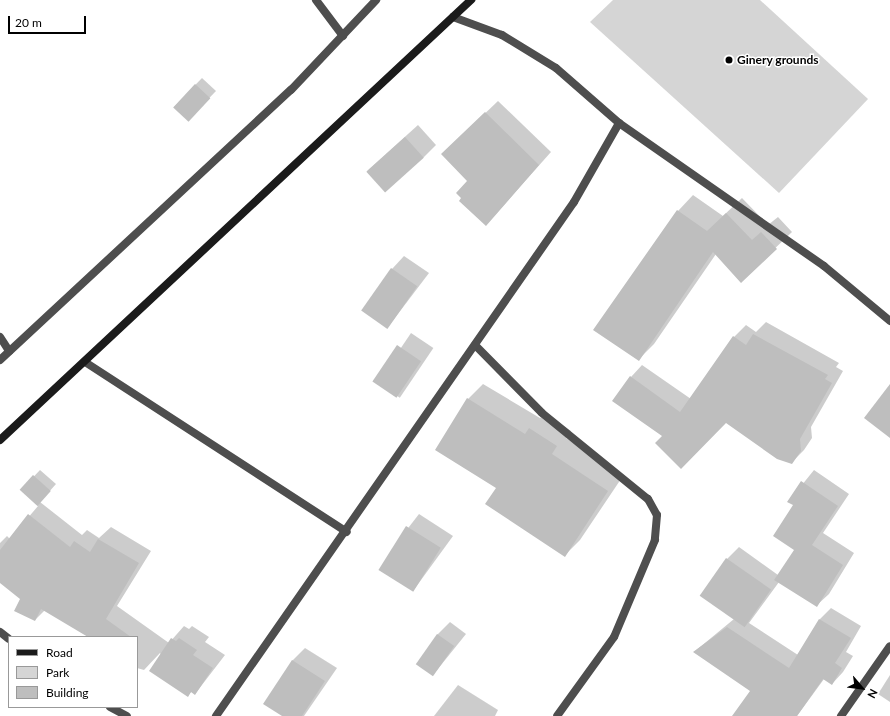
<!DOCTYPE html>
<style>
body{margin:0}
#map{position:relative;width:890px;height:716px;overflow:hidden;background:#fff;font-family:Lato,sans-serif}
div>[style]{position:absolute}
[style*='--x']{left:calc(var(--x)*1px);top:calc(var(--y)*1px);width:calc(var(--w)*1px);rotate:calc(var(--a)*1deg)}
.green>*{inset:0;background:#d5d5d5}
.shadow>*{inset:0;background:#0003;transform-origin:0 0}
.building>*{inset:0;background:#bebebe;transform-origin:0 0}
.street>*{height:8px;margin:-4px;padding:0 4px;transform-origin:4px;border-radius:4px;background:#4e4e4e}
.secondary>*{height:8px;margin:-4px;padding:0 4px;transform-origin:4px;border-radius:4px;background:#1b1b1b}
.dots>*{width:11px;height:11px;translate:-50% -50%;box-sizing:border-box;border:2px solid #fff;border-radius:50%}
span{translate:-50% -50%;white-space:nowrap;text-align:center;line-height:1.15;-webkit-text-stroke:3px #fff;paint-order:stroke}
.poi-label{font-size:12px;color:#000;font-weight:700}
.left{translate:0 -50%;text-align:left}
.legend{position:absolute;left:8px;top:636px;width:130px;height:72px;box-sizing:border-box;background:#fff;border:1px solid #999;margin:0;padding:5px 7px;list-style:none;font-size:12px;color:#000}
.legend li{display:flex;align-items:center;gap:8px;height:20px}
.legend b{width:20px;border:1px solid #999}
.north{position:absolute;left:842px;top:668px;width:40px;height:40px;-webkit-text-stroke:3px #fff;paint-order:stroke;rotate:118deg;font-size:11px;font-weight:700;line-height:16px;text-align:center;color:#000}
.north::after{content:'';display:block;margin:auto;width:14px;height:18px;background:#000;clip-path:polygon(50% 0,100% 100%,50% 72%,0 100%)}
.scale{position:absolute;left:8px;top:16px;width:78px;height:18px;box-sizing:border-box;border:2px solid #000;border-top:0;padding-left:5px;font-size:12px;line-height:14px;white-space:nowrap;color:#000;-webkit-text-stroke:3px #fff;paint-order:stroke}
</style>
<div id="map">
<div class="green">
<div style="clip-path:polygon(613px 0,760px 0,868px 99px,779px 193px,590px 22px)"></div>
</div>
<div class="shadow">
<div style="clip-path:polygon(202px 78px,216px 91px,194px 114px,174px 107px)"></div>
<div style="clip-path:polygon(498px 101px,551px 152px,486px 225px,455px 142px)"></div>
<div style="clip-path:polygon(418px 125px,436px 145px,423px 158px,367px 171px)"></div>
<div style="clip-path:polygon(693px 195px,723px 216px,742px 198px,768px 225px,778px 217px,792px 232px,741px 281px,716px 254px,654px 344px,638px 360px,678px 211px)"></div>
<div style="clip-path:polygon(404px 256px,429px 273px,388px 327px,392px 269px)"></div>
<div style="clip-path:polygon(766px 322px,839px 363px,836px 367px,843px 371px,811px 427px,812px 438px,804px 450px,792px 462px,726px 422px,663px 436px,631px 377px,642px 365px,691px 399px,734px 337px,746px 325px,756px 332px)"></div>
<div style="left:411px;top:333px;width:27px;height:60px;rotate:34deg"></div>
<div style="clip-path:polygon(483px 384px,540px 418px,545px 413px,571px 431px,566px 438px,623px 476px,580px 540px,565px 555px,498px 487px,437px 450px,468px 399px)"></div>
<div style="clip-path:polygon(40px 470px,56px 484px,40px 502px,82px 535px,87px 530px,99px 538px,111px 527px,151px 551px,117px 606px,169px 643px,184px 626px,189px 629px,192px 626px,209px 637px,205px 642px,225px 655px,195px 694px,192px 691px,187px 696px,160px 653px,144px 670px,137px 668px,137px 637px,90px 637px,45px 610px,35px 620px,22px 598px,0 582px,0 543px,7px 536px,10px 539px,38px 506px,21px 490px)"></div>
<div style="clip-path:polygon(814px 470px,849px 494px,823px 533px,854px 553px,829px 594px,817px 605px,779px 582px,749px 623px,798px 655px,820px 619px,831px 608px,861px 626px,846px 652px,853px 656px,843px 672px,832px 684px,824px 679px,797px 716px,747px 716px,752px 691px,694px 652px,734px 619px,727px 559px,739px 547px,778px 575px,796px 549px,795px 505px,789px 501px)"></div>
<div style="clip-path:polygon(419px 514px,453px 536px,413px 591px,395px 545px)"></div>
<div style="clip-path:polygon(450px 622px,466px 634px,433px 675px,437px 635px)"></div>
<div style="clip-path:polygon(305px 648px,337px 668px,304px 716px,284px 716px,292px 661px)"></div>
<div style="clip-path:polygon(890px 675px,890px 702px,878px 694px)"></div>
<div style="clip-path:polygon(458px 685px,498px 710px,495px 716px,434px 716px)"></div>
</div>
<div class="building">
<div style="left:195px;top:84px;width:21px;height:32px;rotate:43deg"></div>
<div style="clip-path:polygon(485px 112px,539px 165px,486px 226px,459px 201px,461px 198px,456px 193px,467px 181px,441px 154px)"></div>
<div style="left:405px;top:137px;width:28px;height:52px;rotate:48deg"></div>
<div style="clip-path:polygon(677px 210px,707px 231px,726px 213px,752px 240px,761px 232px,777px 249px,741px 283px,713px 252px,639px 361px,593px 330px)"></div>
<div style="left:391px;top:268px;width:32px;height:52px;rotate:35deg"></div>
<div style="clip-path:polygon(753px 334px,828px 375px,825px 379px,832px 383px,800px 439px,801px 451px,792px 464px,777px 459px,726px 423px,681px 469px,655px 443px,662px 436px,612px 401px,630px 376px,680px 412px,733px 336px,746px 345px)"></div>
<div style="left:397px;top:345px;width:29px;height:44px;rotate:34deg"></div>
<div style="clip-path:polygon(890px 384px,890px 438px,864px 418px)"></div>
<div style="clip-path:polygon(467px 398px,525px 434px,529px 428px,557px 446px,552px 454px,608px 491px,565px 557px,485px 504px,496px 488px,435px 450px)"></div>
<div style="left:33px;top:475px;width:24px;height:20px;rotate:42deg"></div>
<div style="clip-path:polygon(801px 481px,838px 506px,812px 545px,843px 565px,817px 607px,774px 580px,794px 550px,773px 536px,793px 505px,787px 502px)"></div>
<div style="clip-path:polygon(28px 514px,70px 547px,74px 541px,90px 552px,98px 539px,139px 563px,106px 619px,131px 637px,88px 637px,41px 609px,35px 621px,14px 611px,20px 599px,0 583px,0 550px)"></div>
<div style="left:406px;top:526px;width:41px;height:52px;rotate:32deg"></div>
<div style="left:726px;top:558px;width:55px;height:46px;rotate:35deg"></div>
<div style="clip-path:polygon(819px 619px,851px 638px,835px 663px,842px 668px,832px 685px,823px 679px,797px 716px,732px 716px,750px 691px,693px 652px,727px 627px,789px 668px)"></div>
<div style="left:437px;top:634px;width:21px;height:37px;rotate:35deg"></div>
<div style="clip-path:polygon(171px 638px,176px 641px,179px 638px,197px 650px,193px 655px,213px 668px,195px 695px,191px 692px,188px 697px,149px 671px)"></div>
<div style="clip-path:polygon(292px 660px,325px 681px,302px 716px,282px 716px,263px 704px)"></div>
</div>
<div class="street">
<div style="--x:316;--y:0;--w:45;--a:53.1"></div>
<div style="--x:453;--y:17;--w:52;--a:20.2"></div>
<div style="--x:502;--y:35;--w:63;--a:31.4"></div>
<div style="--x:556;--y:68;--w:84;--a:41.1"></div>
<div style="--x:619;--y:123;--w:250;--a:34.9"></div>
<div style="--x:824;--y:266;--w:86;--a:39.8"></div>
<div style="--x:0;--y:337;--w:17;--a:57"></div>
<div style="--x:475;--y:345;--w:95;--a:45.4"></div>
<div style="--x:542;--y:413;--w:136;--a:39.1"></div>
<div style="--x:648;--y:499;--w:18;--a:61"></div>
<div style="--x:657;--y:515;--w:25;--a:95"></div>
<div style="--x:655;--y:540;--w:105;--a:112.9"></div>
<div style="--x:614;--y:637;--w:97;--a:125.8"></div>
<div style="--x:0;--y:360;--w:397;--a:-42.9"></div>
<div style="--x:291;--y:90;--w:124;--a:-46.6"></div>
<div style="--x:85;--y:362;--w:312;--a:33"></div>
<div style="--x:0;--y:632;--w:11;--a:38"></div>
<div style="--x:110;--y:707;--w:19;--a:28"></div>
<div style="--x:216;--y:716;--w:626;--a:-55.14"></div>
<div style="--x:574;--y:202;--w:91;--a:-60.3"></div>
<div style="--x:841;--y:716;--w:85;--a:-55"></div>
</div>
<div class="secondary">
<div style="--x:0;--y:440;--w:645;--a:-43.05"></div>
</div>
<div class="dots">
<div style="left:729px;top:60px;background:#000"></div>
</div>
<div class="poi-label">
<span class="left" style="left:737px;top:60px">Ginery grounds</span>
</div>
<ul class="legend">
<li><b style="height:5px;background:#1b1b1b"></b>Road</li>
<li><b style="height:11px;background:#d5d5d5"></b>Park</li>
<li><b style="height:11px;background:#bebebe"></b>Building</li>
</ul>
<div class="north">N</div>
<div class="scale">20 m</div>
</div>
